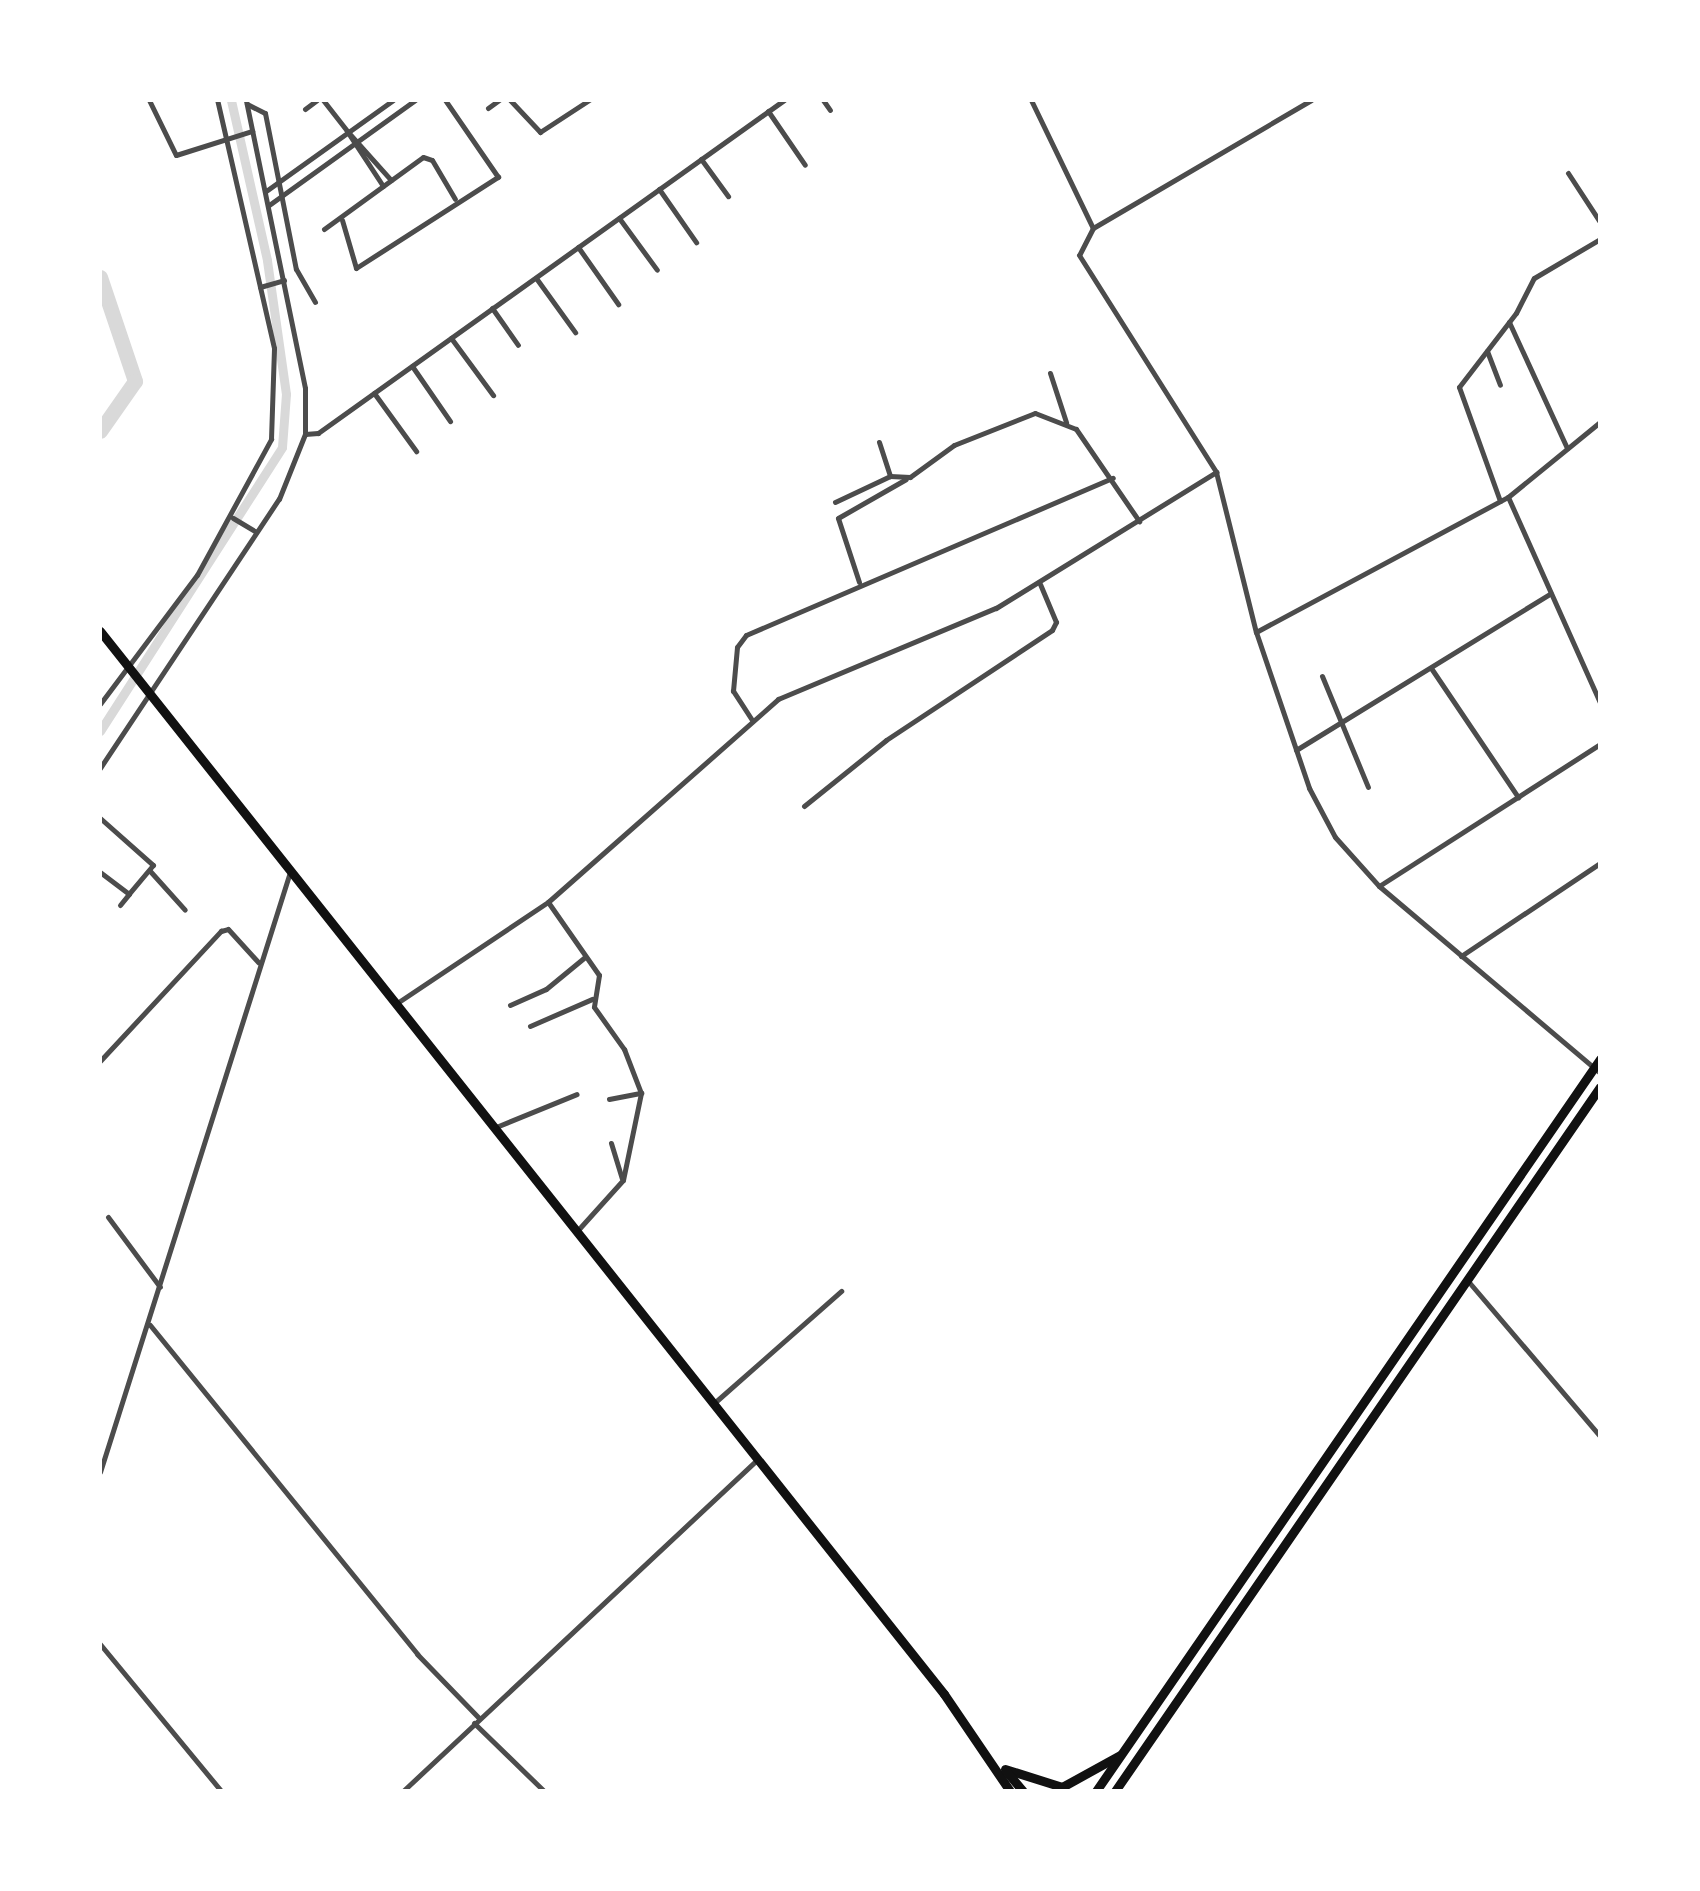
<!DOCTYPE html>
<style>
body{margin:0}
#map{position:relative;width:1700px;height:1891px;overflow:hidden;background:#fff;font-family:"Noto Sans",sans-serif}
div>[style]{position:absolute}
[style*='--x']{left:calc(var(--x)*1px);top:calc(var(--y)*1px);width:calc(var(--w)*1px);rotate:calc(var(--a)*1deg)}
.canal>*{height:9px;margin:-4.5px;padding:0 4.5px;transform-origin:4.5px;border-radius:4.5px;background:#d9d9d9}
.river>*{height:15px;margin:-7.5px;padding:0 7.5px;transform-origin:7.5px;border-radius:7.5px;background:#d9d9d9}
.minor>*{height:5px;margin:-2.5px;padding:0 2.5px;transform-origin:2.5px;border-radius:2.5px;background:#4c4c4c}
.trunk>*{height:9px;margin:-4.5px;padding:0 4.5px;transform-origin:4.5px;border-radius:4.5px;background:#111}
span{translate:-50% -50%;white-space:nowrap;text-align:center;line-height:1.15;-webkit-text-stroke:8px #fff;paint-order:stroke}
.frame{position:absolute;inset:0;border:102px solid #fff;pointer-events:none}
</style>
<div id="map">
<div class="canal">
<div style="--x:100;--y:731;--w:337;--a:-57.3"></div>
<div style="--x:282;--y:447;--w:53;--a:-85.7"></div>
<div style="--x:286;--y:394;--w:135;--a:-98.1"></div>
<div style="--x:267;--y:260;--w:164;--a:-102.7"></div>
</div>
<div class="river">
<div style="--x:100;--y:277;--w:110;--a:71.4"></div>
<div style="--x:135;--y:381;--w:61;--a:125"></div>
</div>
<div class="minor">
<div style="--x:149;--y:100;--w:61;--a:63.9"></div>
<div style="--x:176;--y:155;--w:80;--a:-17.5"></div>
<div style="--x:323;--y:100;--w:39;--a:52"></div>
<div style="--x:510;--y:100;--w:44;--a:46.8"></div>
<div style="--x:540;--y:132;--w:59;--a:-33.1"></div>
<div style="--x:823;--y:100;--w:12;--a:55"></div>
<div style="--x:1031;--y:100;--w:142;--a:64.2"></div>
<div style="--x:1093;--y:228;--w:30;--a:117"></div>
<div style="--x:1079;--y:255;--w:257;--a:57.7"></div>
<div style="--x:1216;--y:472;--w:165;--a:76"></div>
<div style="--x:1256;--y:632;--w:165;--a:71.2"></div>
<div style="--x:1309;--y:788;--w:55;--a:62"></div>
<div style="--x:1335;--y:837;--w:66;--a:48.1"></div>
<div style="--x:1379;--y:886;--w:289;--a:40.2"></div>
<div style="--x:247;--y:104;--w:20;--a:27"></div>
<div style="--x:265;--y:113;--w:159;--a:78.8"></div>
<div style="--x:296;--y:269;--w:38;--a:60"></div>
<div style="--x:488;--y:108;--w:14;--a:-36"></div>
<div style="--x:305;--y:109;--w:15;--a:-37"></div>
<div style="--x:768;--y:111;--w:65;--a:55.6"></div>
<div style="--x:701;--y:159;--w:46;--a:53.9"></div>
<div style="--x:1568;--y:173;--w:59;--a:56.9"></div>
<div style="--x:383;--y:186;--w:66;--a:-123.2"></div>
<div style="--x:347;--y:131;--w:66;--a:48.1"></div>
<div style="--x:659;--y:189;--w:65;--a:55.1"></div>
<div style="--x:266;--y:191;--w:156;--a:-35.6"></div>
<div style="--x:269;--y:205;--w:180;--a:-35.7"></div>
<div style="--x:619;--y:218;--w:64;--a:53.8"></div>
<div style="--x:342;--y:220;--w:50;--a:73.7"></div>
<div style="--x:356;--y:268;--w:169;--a:-32.7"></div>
<div style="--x:498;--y:177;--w:93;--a:-124.5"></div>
<div style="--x:1093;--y:228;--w:253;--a:-30.4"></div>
<div style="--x:324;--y:229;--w:122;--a:-36"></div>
<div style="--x:423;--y:157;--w:9;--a:18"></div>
<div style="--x:432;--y:160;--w:45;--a:59.5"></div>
<div style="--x:578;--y:247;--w:70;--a:54.9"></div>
<div style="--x:536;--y:278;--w:67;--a:54.2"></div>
<div style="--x:260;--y:287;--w:25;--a:-16"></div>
<div style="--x:492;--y:308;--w:45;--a:54.9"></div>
<div style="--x:1509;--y:322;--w:139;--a:65.3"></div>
<div style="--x:451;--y:338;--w:71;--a:53.6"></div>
<div style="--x:1487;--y:351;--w:36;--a:69"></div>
<div style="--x:412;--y:366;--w:67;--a:55.4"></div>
<div style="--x:1050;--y:373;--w:52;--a:71.9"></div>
<div style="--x:374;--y:393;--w:72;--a:54.1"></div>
<div style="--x:305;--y:434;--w:13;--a:-4"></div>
<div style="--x:318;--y:433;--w:573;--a:-35.55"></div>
<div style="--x:879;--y:442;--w:36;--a:72"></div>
<div style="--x:1508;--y:497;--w:226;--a:65.9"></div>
<div style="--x:1500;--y:501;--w:121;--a:-109.8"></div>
<div style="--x:1459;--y:387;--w:93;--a:-52.4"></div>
<div style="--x:1516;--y:313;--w:39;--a:-63"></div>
<div style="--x:1534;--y:278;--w:77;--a:-30.6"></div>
<div style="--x:835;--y:502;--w:61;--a:-25.3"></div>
<div style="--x:890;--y:476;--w:20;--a:3"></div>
<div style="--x:910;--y:477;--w:54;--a:-36"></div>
<div style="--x:954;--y:445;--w:87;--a:-21.6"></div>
<div style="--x:1035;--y:413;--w:44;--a:21.3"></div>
<div style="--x:1076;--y:429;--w:112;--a:55.6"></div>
<div style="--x:233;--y:518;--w:27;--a:31"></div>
<div style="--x:859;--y:582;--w:67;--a:-108.2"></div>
<div style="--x:838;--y:518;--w:78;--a:-29.8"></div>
<div style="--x:1256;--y:632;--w:286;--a:-28.2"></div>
<div style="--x:1508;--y:497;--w:119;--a:-39.2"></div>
<div style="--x:1431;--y:668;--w:156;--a:56"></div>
<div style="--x:1322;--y:676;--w:120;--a:67.5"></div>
<div style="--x:100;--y:704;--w:161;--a:-53.1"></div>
<div style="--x:197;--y:575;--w:155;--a:-61.4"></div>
<div style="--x:271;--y:439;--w:91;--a:-88.1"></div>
<div style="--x:274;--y:348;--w:254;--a:-102.9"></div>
<div style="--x:752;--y:720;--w:35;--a:-123"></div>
<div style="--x:733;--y:691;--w:44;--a:-84.8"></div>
<div style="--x:737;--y:647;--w:15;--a:-53"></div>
<div style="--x:746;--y:635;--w:399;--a:-23.2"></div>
<div style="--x:1296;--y:750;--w:299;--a:-31.6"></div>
<div style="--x:100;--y:768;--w:323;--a:-56.4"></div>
<div style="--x:279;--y:499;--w:70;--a:-68.2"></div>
<div style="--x:305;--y:434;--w:46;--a:-90"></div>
<div style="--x:305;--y:388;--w:294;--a:-101.6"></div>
<div style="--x:804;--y:806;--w:105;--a:-38.8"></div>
<div style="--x:886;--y:740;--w:199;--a:-33.5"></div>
<div style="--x:1052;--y:630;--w:9;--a:-63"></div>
<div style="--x:1056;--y:622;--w:41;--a:-112.8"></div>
<div style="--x:100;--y:818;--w:71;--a:41.6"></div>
<div style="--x:153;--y:865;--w:38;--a:130"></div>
<div style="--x:129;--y:894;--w:36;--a:-143"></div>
<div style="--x:150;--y:871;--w:52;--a:48.1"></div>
<div style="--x:1379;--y:886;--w:263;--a:-32.7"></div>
<div style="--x:548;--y:902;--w:89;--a:55.1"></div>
<div style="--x:599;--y:975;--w:32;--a:99"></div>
<div style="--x:594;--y:1007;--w:52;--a:54.5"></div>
<div style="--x:624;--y:1049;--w:47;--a:68.9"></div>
<div style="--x:641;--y:1093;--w:89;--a:101.7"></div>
<div style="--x:623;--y:1180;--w:67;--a:132"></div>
<div style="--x:120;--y:905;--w:14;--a:-51"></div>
<div style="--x:1461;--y:956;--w:167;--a:-33.8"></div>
<div style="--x:397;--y:1003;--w:182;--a:-33.8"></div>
<div style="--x:548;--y:902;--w:307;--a:-41.4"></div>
<div style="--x:778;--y:699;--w:236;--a:-22.7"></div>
<div style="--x:996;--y:608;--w:259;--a:-31.7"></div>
<div style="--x:510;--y:1005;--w:39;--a:-24"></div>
<div style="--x:546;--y:989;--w:50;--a:-39.4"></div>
<div style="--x:530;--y:1026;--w:68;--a:-23.5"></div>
<div style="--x:100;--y:1061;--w:178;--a:-47.1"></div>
<div style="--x:221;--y:931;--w:7;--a:-16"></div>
<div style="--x:228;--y:929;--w:45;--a:47.7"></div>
<div style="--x:609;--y:1099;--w:33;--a:-11"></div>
<div style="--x:496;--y:1127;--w:87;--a:-22.2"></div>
<div style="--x:611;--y:1143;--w:37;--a:73"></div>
<div style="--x:108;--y:1217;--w:87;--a:53.4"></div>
<div style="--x:1468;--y:1281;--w:204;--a:49.6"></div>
<div style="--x:150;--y:1325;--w:424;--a:50.9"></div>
<div style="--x:417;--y:1654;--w:89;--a:45.9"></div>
<div style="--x:713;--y:1404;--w:171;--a:-41.4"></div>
<div style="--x:100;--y:1472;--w:629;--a:-72.43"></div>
<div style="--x:100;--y:1644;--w:190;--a:50.5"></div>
<div style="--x:474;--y:1723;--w:98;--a:44.2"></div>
<div style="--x:403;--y:1791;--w:485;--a:-43.1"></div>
</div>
<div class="trunk">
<div style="--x:100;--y:631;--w:1357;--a:51.55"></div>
<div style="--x:944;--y:1694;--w:117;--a:55.8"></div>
<div style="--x:1005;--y:1769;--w:60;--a:17.5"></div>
<div style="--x:1062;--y:1787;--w:66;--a:-28.9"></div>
<div style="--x:1006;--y:1771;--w:26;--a:50"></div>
<div style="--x:1096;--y:1791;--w:889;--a:-55.45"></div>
<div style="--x:1115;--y:1791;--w:855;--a:-55.44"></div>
</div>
<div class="frame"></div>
</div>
